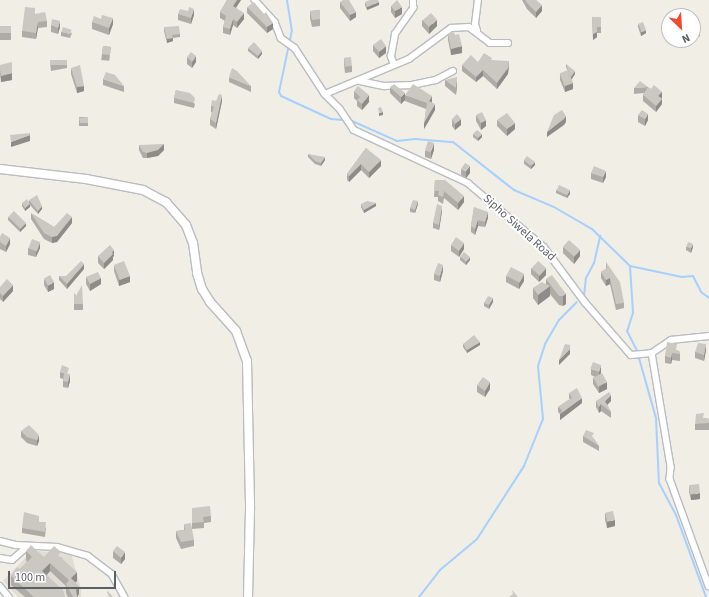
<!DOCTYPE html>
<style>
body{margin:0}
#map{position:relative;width:709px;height:597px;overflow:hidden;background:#f0eee5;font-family:"Source Sans 3",sans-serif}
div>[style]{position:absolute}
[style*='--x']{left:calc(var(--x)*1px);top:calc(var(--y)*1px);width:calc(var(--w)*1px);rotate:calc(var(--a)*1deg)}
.education>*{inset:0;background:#e0ddd3}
.stream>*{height:2px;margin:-1px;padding:0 1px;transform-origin:1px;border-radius:1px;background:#a5d0ff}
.roads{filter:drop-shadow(1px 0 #b9bcc1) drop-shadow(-1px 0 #b9bcc1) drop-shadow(0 1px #b9bcc1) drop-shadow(0 -1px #b9bcc1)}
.street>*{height:5.5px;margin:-2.75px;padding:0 2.75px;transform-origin:2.75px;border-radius:2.75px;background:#fff}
.secondary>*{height:8px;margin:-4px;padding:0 4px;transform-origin:4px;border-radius:4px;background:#fff}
.wall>*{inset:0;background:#afaca7;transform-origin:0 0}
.shaded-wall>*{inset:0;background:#8e8c88}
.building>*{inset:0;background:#cbc8c2;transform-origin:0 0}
span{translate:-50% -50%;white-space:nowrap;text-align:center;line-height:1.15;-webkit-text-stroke:3.5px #fff;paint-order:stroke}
.street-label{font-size:12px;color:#5c6066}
.north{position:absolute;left:661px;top:8px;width:40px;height:40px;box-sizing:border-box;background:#fff;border:1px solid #bebfc2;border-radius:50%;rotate:155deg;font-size:11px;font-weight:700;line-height:16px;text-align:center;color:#5c6066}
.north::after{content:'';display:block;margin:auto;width:14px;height:18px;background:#f04b2a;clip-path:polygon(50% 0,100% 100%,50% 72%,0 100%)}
.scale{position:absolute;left:8px;top:571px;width:108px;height:18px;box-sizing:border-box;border:2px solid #5c6066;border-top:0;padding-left:5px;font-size:12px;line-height:14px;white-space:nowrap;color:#5c6066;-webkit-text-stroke:3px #fff;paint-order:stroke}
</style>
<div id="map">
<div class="education">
<div style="clip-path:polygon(32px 551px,71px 553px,81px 589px,81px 597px,18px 597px,3px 581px)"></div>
</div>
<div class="stream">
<div style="--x:287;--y:0;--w:30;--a:81"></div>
<div style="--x:292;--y:30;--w:63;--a:101.8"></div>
<div style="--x:279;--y:92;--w:4;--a:63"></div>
<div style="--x:281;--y:96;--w:55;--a:24.7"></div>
<div style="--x:331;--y:119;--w:21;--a:5"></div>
<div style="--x:352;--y:121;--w:49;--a:24"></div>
<div style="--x:397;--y:141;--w:18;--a:-6"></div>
<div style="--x:415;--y:139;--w:38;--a:5"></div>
<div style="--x:453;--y:142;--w:78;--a:38.2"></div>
<div style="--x:514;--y:190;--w:43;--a:23"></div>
<div style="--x:554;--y:207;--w:44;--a:30.1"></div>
<div style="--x:592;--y:229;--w:53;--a:44.2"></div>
<div style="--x:630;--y:266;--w:53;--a:11.9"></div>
<div style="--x:682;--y:277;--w:11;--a:-5"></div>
<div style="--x:693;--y:276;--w:18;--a:63"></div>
<div style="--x:701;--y:292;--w:10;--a:37"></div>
<div style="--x:630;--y:266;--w:47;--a:86.3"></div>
<div style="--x:633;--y:313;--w:19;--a:108"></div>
<div style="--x:627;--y:331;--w:22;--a:63"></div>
<div style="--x:637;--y:351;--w:70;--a:74.2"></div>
<div style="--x:656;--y:418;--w:65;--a:87.4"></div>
<div style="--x:659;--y:483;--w:36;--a:62"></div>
<div style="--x:676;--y:515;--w:87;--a:69.9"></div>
<div style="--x:584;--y:296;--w:18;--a:-84"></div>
<div style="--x:586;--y:278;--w:17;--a:-62"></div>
<div style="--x:594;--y:263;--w:28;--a:-77"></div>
<div style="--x:419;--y:597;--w:34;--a:-52"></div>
<div style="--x:440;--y:570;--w:48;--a:-40"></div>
<div style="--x:477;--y:539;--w:87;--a:-57.2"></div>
<div style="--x:524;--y:466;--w:51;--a:-68"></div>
<div style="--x:543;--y:419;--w:53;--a:-95.4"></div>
<div style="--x:538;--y:366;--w:23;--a:-72"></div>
<div style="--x:545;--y:344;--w:28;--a:-60"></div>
<div style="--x:559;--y:320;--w:25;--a:-45"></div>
</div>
<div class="roads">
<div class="street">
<div style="--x:255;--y:0;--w:30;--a:48"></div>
<div style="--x:275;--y:22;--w:17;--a:69"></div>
<div style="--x:281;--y:38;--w:17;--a:36"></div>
<div style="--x:295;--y:48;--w:55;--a:56.9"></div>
<div style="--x:325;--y:94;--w:21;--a:45"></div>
<div style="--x:340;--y:109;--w:25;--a:56"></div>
<div style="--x:354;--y:130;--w:126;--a:24.9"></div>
<div style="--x:468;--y:183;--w:99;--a:40.1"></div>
<div style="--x:544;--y:247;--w:69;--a:53.3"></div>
<div style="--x:585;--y:302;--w:70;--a:49"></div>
<div style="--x:631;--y:355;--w:21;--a:-5"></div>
<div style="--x:477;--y:31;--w:7;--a:-106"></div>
<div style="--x:475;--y:24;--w:24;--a:-83"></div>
<div style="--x:394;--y:65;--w:9;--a:-111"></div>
<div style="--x:391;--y:57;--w:23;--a:-80"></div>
<div style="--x:395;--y:34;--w:32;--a:-55"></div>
<div style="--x:413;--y:8;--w:8;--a:-90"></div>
<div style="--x:360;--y:81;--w:25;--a:12"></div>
<div style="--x:384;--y:86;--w:28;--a:-2"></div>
<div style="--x:412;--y:85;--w:25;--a:-12"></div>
<div style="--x:436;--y:80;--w:19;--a:-28"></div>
<div style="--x:325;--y:94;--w:91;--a:-22.6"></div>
<div style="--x:409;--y:59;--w:52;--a:-36.4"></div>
<div style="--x:451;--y:28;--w:18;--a:-3"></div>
<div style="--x:469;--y:27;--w:26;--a:37"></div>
<div style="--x:490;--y:43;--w:18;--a:0"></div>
<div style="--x:652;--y:353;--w:116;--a:80.5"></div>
<div style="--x:671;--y:467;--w:12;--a:95"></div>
<div style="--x:670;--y:479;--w:114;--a:70"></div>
<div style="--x:652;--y:353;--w:23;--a:-34"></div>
<div style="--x:671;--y:340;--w:38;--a:-6"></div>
<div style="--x:0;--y:541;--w:16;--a:14"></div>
<div style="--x:16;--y:545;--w:41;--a:2.8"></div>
<div style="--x:57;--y:547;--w:32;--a:16"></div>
<div style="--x:88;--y:556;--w:30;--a:37"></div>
<div style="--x:112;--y:574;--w:26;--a:61"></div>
<div style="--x:0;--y:558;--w:12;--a:9"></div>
<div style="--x:12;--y:560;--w:21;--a:-41"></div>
<div style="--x:0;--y:586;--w:14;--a:51"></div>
</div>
<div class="secondary">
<div style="--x:0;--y:169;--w:87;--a:6.6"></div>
<div style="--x:86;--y:179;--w:58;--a:10.9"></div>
<div style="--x:143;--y:190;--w:26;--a:28"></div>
<div style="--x:166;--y:202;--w:30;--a:49"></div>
<div style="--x:186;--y:225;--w:19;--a:69"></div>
<div style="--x:193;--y:243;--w:30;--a:82"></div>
<div style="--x:197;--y:273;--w:17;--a:73"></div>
<div style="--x:202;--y:289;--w:15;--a:58"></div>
<div style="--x:210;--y:302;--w:39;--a:48"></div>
<div style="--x:236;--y:331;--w:32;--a:70"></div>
<div style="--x:247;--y:361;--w:148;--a:88.8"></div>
<div style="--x:250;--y:509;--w:88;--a:91.3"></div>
</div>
</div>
<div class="wall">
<div style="clip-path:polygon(227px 0,241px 0,236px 8px,244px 19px,237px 28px,233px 25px,230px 35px,223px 33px,223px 27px,225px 21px,220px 18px,220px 12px)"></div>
<div style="clip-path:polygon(522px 0,536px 0,542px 11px,536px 18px,527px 9px)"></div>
<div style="clip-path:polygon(340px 2px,356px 17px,350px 21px,340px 8px)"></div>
<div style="clip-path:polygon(365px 2px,379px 5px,367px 10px,365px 5px)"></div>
<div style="clip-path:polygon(391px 6px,402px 14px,395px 18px,391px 12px)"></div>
<div style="clip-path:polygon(247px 7px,264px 14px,273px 29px,267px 33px,247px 13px)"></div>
<div style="clip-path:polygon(320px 10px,320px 26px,312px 27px,310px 18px,310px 11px)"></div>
<div style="clip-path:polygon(188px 11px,194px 15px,191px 24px,178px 20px,178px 14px)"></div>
<div style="clip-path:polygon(35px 14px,47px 21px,47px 27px,38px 28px,36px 39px,22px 37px,22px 31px)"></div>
<div style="clip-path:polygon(592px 17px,601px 17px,601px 33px,597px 33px,597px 37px,593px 40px)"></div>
<div style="clip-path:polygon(422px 20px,437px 26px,429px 34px,422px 26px)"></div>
<div style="clip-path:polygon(92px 22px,113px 24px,109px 35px,92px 29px)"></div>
<div style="clip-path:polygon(638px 24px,646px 33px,641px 36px,638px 27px)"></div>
<div style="clip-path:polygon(51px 25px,60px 27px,58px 34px,51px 32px)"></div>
<div style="left:0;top:26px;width:11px;height:14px"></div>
<div style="clip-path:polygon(164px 27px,180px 34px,180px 37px,173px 38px,173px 41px,167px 43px,164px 31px)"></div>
<div style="clip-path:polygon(61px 32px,72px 33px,70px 38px,61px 36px)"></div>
<div style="clip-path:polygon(448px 34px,455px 35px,462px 53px,451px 55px,448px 40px)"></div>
<div style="clip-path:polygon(373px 45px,386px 53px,379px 58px,373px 51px)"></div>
<div style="left:103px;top:46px;width:8px;height:14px;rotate:7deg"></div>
<div style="clip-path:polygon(248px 48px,262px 54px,258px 59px,248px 51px)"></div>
<div style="clip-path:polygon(187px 57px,196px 62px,192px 68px,187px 64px)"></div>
<div style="clip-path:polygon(344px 58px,352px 66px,352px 72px,345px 73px,344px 64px)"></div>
<div style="clip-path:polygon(492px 60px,509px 67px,508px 74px,497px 89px,483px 76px,476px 82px,462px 71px,462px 65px)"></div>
<div style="clip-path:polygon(50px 62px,67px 65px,67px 68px,51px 71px)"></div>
<div style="clip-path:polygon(566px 64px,575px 74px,572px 79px,573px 89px,565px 92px,560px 80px,560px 74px,568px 71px,566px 67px)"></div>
<div style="clip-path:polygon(0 65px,12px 80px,1px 82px,0 75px)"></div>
<div style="clip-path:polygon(71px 68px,84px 91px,77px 93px,71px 74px)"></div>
<div style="clip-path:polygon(229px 77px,251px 86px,251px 92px,229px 82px)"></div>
<div style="clip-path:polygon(103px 79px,124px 86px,124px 92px,103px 85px)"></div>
<div style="clip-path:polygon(445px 80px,457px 83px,456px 95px,445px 86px)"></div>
<div style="clip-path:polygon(390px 87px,405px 100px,401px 104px,390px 93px)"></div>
<div style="clip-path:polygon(648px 87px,648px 88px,662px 92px,662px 104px,656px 112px,643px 101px,643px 95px,644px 93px,634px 94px,634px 88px)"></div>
<div style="clip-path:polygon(176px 90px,195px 104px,194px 108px,174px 103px,174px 98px)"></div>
<div style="clip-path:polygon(354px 91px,369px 102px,362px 110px,357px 106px,357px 101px,354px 98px)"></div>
<div style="clip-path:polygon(405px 95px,432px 103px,435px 110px,424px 129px,426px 109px,405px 101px)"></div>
<div style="clip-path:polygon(216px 101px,222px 101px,216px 129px,210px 125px,210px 119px,212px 113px,211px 112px,211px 106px)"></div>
<div style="clip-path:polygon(476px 115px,486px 126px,481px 130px,476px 121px)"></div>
<div style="clip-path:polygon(638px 115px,648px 120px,645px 126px,638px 122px)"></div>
<div style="left:88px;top:117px;width:9px;height:9px;rotate:90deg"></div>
<div style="clip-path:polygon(452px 119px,461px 125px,455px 130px,452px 126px)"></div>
<div style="clip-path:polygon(497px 120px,515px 129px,507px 136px,497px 126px)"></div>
<div style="clip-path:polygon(473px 134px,482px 137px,478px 141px,473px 137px)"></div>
<div style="clip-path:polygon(139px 145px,164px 150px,158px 156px,147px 158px,143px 158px,139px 150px)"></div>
<div style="clip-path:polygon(366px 148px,381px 166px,369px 178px,361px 170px,349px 182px,347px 180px,347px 174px)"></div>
<div style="clip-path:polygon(434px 150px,431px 159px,425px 157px,425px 151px)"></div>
<div style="clip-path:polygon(308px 154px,325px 160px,321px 166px,315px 164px,308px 157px)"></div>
<div style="clip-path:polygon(524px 160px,535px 165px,531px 169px,524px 164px)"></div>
<div style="clip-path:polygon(461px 169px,470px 173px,466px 178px,461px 175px)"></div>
<div style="clip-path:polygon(591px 173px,606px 177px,603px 183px,591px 179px)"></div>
<div style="clip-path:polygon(435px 180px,464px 202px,458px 210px,444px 198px,443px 204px,438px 201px,438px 197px,434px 197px)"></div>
<div style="clip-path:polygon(556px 190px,570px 194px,567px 198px,556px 193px)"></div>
<div style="clip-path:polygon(29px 200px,42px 209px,38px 214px,30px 205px,30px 207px,25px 211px,22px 206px,22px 203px,29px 202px)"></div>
<div style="clip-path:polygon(361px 204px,376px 206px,364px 213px,361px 207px)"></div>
<div style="clip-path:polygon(418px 204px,415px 213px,410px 212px,410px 208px)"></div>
<div style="clip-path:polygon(474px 207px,488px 218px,485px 227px,478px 226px,475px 235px,471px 232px,471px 226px)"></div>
<div style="clip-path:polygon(442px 211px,439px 230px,433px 228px,433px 223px)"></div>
<div style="clip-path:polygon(31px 213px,54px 227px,72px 223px,57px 242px,52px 243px,44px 239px,31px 219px)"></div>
<div style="clip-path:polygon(8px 217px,26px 226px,20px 232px,8px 220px)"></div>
<div style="clip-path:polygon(0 237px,10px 244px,6px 252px,0 249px)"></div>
<div style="clip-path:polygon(451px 245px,464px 249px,459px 257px,451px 251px)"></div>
<div style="clip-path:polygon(563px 247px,580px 256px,574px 264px,563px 253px)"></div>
<div style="clip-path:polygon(686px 247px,693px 247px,691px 253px,686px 250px)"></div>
<div style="clip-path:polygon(28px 248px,40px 248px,36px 257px,28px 255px)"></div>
<div style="clip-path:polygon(98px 256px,114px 256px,113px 257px,113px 260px,104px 269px,98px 263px)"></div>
<div style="clip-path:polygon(460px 257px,470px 260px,466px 265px,460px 260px)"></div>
<div style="clip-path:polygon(606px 262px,624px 303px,624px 308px,616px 310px,610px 284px,606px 286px,601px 278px,601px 272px,606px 269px)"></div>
<div style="clip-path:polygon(114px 266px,130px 282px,119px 286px,114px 271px)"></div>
<div style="clip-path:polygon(531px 268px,546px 275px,539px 282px,531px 274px)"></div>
<div style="clip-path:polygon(84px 269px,67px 289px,59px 280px,59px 276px,66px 276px)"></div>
<div style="clip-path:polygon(443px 271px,440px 282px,434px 280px,434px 274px)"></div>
<div style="clip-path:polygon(506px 276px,524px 281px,519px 289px,506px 282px)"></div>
<div style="clip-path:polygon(86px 277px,101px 284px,90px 291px,86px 284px)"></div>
<div style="clip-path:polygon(44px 279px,54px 289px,48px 292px,44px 285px)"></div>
<div style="clip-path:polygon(546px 279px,566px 294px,566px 304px,563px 306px,559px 305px,550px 294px,550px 296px,538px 305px,533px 298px,533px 288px,546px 284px)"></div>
<div style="clip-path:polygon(0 287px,13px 291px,3px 302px,0 299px)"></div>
<div style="clip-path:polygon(74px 293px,83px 304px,83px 310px,74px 310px)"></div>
<div style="clip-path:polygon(493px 302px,489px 309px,484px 306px,484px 303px)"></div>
<div style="clip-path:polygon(463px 344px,480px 345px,467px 353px,463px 347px)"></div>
<div style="clip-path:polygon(677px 350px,680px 352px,680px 361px,672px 360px,671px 364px,665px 363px,665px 356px)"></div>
<div style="clip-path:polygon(706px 350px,704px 361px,695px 358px,695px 352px)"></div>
<div style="clip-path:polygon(591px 369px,601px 372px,601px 374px,607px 389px,599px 393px,593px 384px,593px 378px,595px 377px,591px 375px)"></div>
<div style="clip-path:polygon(60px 372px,69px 374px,70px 381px,68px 388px,63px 387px,63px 379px,60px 378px)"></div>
<div style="clip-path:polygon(477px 385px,490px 389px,485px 397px,477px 392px)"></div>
<div style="clip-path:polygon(569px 393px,582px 403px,560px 420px,560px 414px,558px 412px,558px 407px,570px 399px,569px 398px)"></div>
<div style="clip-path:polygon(596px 401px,611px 401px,607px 405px,611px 412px,611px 418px,601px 411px,599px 413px,596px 407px)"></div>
<div style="clip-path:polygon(704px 418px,709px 419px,709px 430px,695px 430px,695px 424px)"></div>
<div style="clip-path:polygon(21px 431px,39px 441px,37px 446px,27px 443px,21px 437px)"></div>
<div style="clip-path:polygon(583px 436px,594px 439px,599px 446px,599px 451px,583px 442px)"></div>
<div style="clip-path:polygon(689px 486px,700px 499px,691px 500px,689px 492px)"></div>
<div style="clip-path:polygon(192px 508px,211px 516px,211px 522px,204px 523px,204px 528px,192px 529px)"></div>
<div style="clip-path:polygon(605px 513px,615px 526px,607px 528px,605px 520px)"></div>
<div style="clip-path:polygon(39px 522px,46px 528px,45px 537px,22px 533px,22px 528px)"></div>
<div style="clip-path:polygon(184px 524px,194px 540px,194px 546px,181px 549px,176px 538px,176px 531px,184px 530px)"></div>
<div style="clip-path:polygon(26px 551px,44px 557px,61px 557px,77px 581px,75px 582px,79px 594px,77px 597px,68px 597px,66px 593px,66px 586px,50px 571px,47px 575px,65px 597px,25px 597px,11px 585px,11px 576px,20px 569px,27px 562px,26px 560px)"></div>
<div style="clip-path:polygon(113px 551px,125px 559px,121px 564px,113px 558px)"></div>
</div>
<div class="shaded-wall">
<div style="clip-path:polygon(237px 0,241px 0,233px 12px,233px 6px)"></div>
<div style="clip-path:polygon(379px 2px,379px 5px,367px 10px,367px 7px)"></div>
<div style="clip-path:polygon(542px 5px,542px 11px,536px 18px,536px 12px)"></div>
<div style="clip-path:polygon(402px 7px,402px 14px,395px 18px,395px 11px)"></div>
<div style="clip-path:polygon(194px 9px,194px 15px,191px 24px,191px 18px)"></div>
<div style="clip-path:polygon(356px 12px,356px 17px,350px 21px,350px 15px)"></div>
<div style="clip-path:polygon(244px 13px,244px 19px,237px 28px,237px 22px)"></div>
<div style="clip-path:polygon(113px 18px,113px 24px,109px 35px,109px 28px)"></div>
<div style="clip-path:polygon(233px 19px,233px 25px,230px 35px,230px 29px)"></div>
<div style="clip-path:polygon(437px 20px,437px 26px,429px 34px,429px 27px)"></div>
<div style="clip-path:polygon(60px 21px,60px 27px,58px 34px,58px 28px)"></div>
<div style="clip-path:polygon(38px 22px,38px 28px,36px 39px,36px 33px)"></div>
<div style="clip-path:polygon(273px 23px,273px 29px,267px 33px,267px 27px)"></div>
<div style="clip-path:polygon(646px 30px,646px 33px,641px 36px,641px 32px)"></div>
<div style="clip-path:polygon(700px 30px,700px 36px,693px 39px,693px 33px)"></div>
<div style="clip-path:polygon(597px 32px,597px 37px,593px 40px,593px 34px)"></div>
<div style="clip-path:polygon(173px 38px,173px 41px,167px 43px,167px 39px)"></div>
<div style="clip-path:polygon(386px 46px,386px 53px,379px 58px,379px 52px)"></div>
<div style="clip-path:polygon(462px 46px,462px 53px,451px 55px,451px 49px)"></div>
<div style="clip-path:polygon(262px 51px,262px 54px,258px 59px,258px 56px)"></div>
<div style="clip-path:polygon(196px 56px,196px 62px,192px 68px,192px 62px)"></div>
<div style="clip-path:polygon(509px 61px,508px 74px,497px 89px,497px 83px)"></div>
<div style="clip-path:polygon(483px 70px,483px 76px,476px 82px,476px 77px)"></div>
<div style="clip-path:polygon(575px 71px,575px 74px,571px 80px,571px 77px)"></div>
<div style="clip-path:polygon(12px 73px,12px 80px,1px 82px,1px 76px)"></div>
<div style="clip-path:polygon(457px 77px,457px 83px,456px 95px,456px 88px)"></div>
<div style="clip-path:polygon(573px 83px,573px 89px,565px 92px,565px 86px)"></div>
<div style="clip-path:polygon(84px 86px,84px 91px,77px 93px,77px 87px)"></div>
<div style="clip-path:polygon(662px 92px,662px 98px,658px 96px)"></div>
<div style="clip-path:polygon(405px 93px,405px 100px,401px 104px,401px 97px)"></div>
<div style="clip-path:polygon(222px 95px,222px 101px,216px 129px,216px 123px)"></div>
<div style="clip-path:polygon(369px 95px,369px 102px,362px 110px,362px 104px)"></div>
<div style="clip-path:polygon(432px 96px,432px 102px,429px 107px,429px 101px)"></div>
<div style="clip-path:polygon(662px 99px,662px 104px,656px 112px,656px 106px)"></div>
<div style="clip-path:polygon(435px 104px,435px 110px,424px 129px,424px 123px)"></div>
<div style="clip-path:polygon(383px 112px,383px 115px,379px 116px,379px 113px)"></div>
<div style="clip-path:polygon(648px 114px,648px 120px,645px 126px,645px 119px)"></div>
<div style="clip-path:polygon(566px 116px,566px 122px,564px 125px,547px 137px,547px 132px)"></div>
<div style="clip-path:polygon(461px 119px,461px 125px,455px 130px,455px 124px)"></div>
<div style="clip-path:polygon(486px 120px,486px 126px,481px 130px,481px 123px)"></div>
<div style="clip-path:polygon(515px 123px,515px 129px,507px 136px,507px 129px)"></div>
<div style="clip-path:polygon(482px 134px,482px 137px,478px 141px,478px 138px)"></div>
<div style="clip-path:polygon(30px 135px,30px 141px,11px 147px,11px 142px)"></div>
<div style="clip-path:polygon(434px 143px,434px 150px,431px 159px,431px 152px)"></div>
<div style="clip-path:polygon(164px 144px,164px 150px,158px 156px,147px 158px,147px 153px)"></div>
<div style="clip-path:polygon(325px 157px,325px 160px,321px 166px,321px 163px)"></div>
<div style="clip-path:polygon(381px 160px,381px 166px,369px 178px,369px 172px)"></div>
<div style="clip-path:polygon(535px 162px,535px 165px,531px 169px,531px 166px)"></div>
<div style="clip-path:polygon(361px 164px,361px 170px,349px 182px,349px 176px)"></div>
<div style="clip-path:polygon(470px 166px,470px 173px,466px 178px,466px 171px)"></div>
<div style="clip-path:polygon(606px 171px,606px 177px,603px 183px,603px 177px)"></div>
<div style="clip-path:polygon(570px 190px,570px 194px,567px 198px,567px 195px)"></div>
<div style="clip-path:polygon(464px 196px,464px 202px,458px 210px,458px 203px)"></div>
<div style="clip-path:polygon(418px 201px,418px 204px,415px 213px,415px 210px)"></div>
<div style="clip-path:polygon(376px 203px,376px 206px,364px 213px,364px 210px)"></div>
<div style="clip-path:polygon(30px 204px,30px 207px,25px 211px,25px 208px)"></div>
<div style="clip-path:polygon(42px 206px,42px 209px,38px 214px,38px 211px)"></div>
<div style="clip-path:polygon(442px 206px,442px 211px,439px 230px,439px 225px)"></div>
<div style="clip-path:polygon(488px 212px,488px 218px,485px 227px,485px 222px)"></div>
<div style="clip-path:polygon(72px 217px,72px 223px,57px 242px,52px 243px,52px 237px)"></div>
<div style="clip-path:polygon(478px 220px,478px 226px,475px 235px,475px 229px)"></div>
<div style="clip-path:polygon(26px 223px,26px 226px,20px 232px,20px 229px)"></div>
<div style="clip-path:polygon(10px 238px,10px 244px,6px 252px,6px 246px)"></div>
<div style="clip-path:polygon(40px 242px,40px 248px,36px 257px,36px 251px)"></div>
<div style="clip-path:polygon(464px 243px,464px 249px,459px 257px,459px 251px)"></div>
<div style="clip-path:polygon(693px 244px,693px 247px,691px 253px,691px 249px)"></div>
<div style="clip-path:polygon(114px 250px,114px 256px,113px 257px,113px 260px,104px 269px,104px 263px,112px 252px)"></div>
<div style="clip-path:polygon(580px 250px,580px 256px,574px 264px,574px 257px)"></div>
<div style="clip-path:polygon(470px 257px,470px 260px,466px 265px,466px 262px)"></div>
<div style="clip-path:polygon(84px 264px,84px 269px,67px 289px,67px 284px)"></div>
<div style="clip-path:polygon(443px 265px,443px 271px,440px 282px,440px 276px)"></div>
<div style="clip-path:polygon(546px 268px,546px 275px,539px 282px,539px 275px)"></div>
<div style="clip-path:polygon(524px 274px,524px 281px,519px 289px,519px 283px)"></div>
<div style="clip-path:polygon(130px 276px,130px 282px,119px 286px,119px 280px)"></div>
<div style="clip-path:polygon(101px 278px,101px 284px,90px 291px,90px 284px)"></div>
<div style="clip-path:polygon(610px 278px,610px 284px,606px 286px,606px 280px)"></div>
<div style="clip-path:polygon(54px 282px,54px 289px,48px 292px,48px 286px)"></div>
<div style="clip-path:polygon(13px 285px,13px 291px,3px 302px,3px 296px)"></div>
<div style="clip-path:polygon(550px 286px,550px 296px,538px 305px,538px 295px)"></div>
<div style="clip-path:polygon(566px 294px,566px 304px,563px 306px,563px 296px)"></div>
<div style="clip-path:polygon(493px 298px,493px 302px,489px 309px,489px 305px)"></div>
<div style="clip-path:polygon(480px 342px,480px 345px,467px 353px,467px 350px)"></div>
<div style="clip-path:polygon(706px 344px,706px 350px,704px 361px,704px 355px)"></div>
<div style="clip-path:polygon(570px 349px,570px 354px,559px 365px,559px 360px)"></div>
<div style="clip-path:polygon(672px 353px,672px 360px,671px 364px,671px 358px)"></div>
<div style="clip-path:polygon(601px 365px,601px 372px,599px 379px,599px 372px)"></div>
<div style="clip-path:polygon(70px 374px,70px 381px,68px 388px,68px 382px)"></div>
<div style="clip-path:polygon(490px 382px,490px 389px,485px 397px,485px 391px)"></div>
<div style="clip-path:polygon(607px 382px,607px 389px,599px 393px,599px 387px)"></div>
<div style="clip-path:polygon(611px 395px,611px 401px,605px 407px,605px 401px)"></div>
<div style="clip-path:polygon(582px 398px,582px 403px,560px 420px,560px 414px)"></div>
<div style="clip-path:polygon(601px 404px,601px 411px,599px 413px,599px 407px)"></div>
<div style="clip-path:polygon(39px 435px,39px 441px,37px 446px,37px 440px)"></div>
<div style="clip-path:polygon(700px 493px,700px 499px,691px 500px,691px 495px)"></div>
<div style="clip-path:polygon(615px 520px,615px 526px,607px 528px,607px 522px)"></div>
<div style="clip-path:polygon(125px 552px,125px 559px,121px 564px,121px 558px)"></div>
<div style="clip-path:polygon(50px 563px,50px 571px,42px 580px,42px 571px)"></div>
<div style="clip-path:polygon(77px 572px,77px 581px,71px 587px,71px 578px)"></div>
<div style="clip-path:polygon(79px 586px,79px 594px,77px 597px,76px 590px)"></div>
</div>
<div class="building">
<div style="clip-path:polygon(227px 0,237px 0,233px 6px,244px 13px,237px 22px,233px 19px,230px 29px,223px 27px,226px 16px,220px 12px)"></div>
<div style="clip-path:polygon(343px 0,349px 0,356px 12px,350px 15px,340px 2px)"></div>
<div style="clip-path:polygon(370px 0,378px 0,379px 2px,367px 7px,365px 2px)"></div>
<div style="clip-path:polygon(397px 0,402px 7px,395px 11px,391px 6px)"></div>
<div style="clip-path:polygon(525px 0,536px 0,542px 5px,536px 12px,527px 3px)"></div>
<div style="clip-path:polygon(254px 2px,264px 14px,266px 12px,273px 23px,267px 27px,247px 7px)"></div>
<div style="clip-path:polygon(25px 7px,35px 8px,35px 14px,45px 12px,47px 21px,38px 22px,36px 33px,22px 31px)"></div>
<div style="clip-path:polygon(189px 7px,194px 9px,191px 18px,178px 14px,180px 9px,188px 11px)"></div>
<div style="clip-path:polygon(320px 10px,320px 19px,312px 20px,310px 11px)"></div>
<div style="left:431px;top:13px;width:9px;height:11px;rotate:49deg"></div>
<div style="clip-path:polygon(102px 15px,113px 18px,109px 28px,92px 22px,94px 16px,101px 19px)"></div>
<div style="clip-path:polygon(592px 17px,601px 17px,601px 27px,597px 27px,597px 32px,593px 34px)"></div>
<div style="clip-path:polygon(52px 19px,60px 21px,58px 28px,51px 25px)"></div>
<div style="left:643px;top:22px;width:9px;height:5px;rotate:69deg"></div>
<div style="clip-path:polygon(697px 22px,700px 30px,693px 33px,693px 24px)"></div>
<div style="left:0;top:26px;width:11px;height:7px"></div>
<div style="clip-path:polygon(179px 26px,180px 34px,172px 35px,173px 38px,167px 39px,164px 27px)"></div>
<div style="left:63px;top:27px;width:9px;height:5px;rotate:18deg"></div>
<div style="clip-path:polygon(454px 32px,455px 35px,459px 34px,462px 46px,451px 49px,448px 34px)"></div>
<div style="clip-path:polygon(381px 39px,386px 46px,379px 52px,373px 45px)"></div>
<div style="clip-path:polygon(254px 42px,262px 51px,258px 56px,248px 48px)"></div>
<div style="left:103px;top:46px;width:8px;height:8px;rotate:7deg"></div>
<div style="clip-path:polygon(191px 52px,196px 56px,192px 62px,187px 57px)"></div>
<div style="clip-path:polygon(484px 53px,492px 58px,491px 60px,509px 61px,508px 68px,497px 83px,483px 70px,476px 77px,462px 65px,471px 55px,478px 62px)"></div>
<div style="left:351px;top:57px;width:9px;height:7px;rotate:84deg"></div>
<div style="left:67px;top:60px;width:5px;height:17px;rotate:90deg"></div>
<div style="clip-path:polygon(12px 62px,12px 73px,1px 76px,0 69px,0 65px)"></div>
<div style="clip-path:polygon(566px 64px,575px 71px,571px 77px,569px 72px)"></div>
<div style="clip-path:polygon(80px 65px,84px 86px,77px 87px,71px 68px)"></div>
<div style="clip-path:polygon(232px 68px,237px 71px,251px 86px,229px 77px)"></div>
<div style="left:568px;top:70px;width:14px;height:9px;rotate:69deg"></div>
<div style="clip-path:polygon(106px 72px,115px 75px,124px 86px,103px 79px)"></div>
<div style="clip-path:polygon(457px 77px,456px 88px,445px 80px)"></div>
<div style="clip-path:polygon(640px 81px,648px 87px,634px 88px)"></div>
<div style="clip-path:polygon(394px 84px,405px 93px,401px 97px,390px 87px)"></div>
<div style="clip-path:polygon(413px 84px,432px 96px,429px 101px,435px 104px,424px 123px,427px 103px,405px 95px)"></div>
<div style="clip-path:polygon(654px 85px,662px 92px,658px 96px,662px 99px,656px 106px,643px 95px,648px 87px,651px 89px)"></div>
<div style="clip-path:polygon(358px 86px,369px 95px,362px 104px,357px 100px,360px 97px,354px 91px)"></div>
<div style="clip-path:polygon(176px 90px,190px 93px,195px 98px,194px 103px,174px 98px)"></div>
<div style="clip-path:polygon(219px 94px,222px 95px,216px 123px,210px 119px,214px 107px,211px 106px,212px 100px,216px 101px)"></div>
<div style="clip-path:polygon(381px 107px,383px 112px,379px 113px,378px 108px)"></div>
<div style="clip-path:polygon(562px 110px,566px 116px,564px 119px,547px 132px,554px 115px)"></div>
<div style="clip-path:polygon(642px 110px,648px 114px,645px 119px,638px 115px)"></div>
<div style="clip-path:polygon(482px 112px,486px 120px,481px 123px,476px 115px)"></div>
<div style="clip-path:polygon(507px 113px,515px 123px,507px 129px,497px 120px)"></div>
<div style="clip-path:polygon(457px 114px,461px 119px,455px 124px,452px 119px)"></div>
<div style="clip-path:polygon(88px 117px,88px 123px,80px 123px,79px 118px)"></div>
<div style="clip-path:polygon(477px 130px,482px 134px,478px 138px,473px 134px)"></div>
<div style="clip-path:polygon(30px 133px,30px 135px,11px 142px,10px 135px)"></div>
<div style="left:428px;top:141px;width:6px;height:10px;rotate:18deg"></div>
<div style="clip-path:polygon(164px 144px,158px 150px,147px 153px,143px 152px,139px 145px)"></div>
<div style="clip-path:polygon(366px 148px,381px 160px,369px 172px,361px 164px,349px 176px,347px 174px)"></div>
<div style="clip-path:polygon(308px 154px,325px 157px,321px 163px,315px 161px)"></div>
<div style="clip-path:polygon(527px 156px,535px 162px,531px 166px,524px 160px)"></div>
<div style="clip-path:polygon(465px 163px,470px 166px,466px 171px,461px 169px)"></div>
<div style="clip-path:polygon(594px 166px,606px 171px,603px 177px,591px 173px)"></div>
<div style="clip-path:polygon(435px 180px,445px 180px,464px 196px,458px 203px,444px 191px,443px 197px,438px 195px,439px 191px,434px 191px)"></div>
<div style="left:559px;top:185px;width:12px;height:6px;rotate:24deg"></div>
<div style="clip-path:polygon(37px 195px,42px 206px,38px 211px,29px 200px)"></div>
<div style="clip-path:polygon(27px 199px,30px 204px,25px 208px,22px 203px)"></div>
<div style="clip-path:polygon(413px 200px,418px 201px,415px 210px,410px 208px)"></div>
<div style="clip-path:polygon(367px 201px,376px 203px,364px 210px,361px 204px)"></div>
<div style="clip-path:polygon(437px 204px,442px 206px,439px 225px,433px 223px)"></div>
<div style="clip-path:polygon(474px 207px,488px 212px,485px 222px,478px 220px,475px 229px,471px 226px)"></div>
<div style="left:14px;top:211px;width:17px;height:8px;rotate:45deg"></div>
<div style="clip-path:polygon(31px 213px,54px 227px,67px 213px,72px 217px,57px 236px,52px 237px,44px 233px)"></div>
<div style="clip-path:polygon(2px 233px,10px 238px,6px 246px,0 242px,0 237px)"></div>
<div style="clip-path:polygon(456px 237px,464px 243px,459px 251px,451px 245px)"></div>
<div style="left:32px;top:239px;width:9px;height:10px;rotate:21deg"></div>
<div style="left:569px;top:240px;width:15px;height:9px;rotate:42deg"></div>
<div style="left:688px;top:242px;width:5px;height:5px;rotate:22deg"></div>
<div style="clip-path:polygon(110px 245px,114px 250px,112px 252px,113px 254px,104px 263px,98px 256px)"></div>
<div style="left:464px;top:252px;width:8px;height:6px;rotate:40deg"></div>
<div style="clip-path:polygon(81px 261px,84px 264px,67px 284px,59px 276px,66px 276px)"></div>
<div style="left:124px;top:261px;width:16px;height:11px;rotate:68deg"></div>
<div style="left:538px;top:261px;width:11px;height:10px;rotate:41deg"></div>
<div style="clip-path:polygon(606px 262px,620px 282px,624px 303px,616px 304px,610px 278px,606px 280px,601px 272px,607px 268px)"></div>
<div style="clip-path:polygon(438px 263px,443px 265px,440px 276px,434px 274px)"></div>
<div style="left:511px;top:267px;width:15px;height:10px;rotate:28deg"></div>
<div style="clip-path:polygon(98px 272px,101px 278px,90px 284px,86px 277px)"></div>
<div style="left:50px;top:275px;width:8px;height:7px;rotate:60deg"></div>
<div style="clip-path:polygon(552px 275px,566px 294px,563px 296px,559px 296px,546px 279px)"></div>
<div style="clip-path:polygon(7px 279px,13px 285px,3px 296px,0 293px,0 287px)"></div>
<div style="clip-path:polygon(542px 282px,550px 286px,538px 295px,533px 288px)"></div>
<div style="clip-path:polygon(82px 285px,83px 304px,74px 304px,74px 293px,76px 296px)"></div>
<div style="clip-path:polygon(488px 296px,493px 298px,489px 305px,484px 303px)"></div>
<div style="clip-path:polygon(474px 335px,480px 342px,467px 350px,463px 344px)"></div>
<div style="clip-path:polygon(667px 342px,677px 344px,676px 350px,680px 352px,680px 354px,672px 353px,671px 358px,665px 356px)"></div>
<div style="clip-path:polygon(698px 343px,706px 344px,704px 355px,695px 352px)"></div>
<div style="clip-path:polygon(565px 344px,570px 345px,570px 349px,559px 360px)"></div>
<div style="left:593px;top:362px;width:9px;height:7px;rotate:21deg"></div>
<div style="clip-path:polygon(62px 365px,69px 368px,67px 374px,70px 374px,68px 382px,63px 381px,64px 373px,60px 372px)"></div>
<div style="left:602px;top:373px;width:10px;height:10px;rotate:61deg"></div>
<div style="clip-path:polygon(483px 377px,490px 382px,485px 391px,477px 385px)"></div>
<div style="clip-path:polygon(577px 388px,582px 398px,560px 414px,562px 410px,558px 407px,572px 398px,569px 393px)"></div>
<div style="clip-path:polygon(609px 392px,611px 395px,605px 401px,611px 412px,601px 404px,599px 407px,596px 401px)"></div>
<div style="clip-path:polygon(704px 413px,703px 418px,709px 419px,709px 423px,695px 424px,696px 414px)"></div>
<div style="clip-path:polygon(29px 425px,39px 435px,37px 440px,27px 437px,21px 431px)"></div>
<div style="clip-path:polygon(586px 430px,594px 433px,592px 436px,599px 446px,583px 436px)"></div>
<div style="left:699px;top:484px;width:9px;height:10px;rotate:84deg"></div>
<div style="clip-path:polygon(210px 506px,211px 516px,203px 517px,204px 522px,192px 523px,192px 508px)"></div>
<div style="left:613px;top:511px;width:9px;height:8px;rotate:77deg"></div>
<div style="clip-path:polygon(24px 512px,39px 516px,39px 522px,46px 522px,45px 532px,22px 528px)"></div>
<div style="clip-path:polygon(191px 523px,194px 540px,181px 542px,176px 531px,185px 530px,184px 524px)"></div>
<div style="clip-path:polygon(31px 545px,44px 557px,54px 546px,61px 552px,58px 555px,77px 572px,71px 578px,79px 586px,76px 590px,77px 597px,73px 597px,66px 584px,69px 580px,50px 563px,42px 571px,63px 590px,65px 597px,34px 597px,11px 576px,17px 567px,20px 569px,32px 557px,26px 551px)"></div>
<div style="clip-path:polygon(117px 546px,125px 552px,121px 558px,113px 551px)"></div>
<div style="clip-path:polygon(512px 590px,518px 597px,509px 597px,513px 594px)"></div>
<div style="clip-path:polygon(108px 591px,113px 597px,109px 597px,107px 592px)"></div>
</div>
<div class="street-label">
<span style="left:519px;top:228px;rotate:42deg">Sipho Siwela Road</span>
</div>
<div class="north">N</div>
<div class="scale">100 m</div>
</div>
